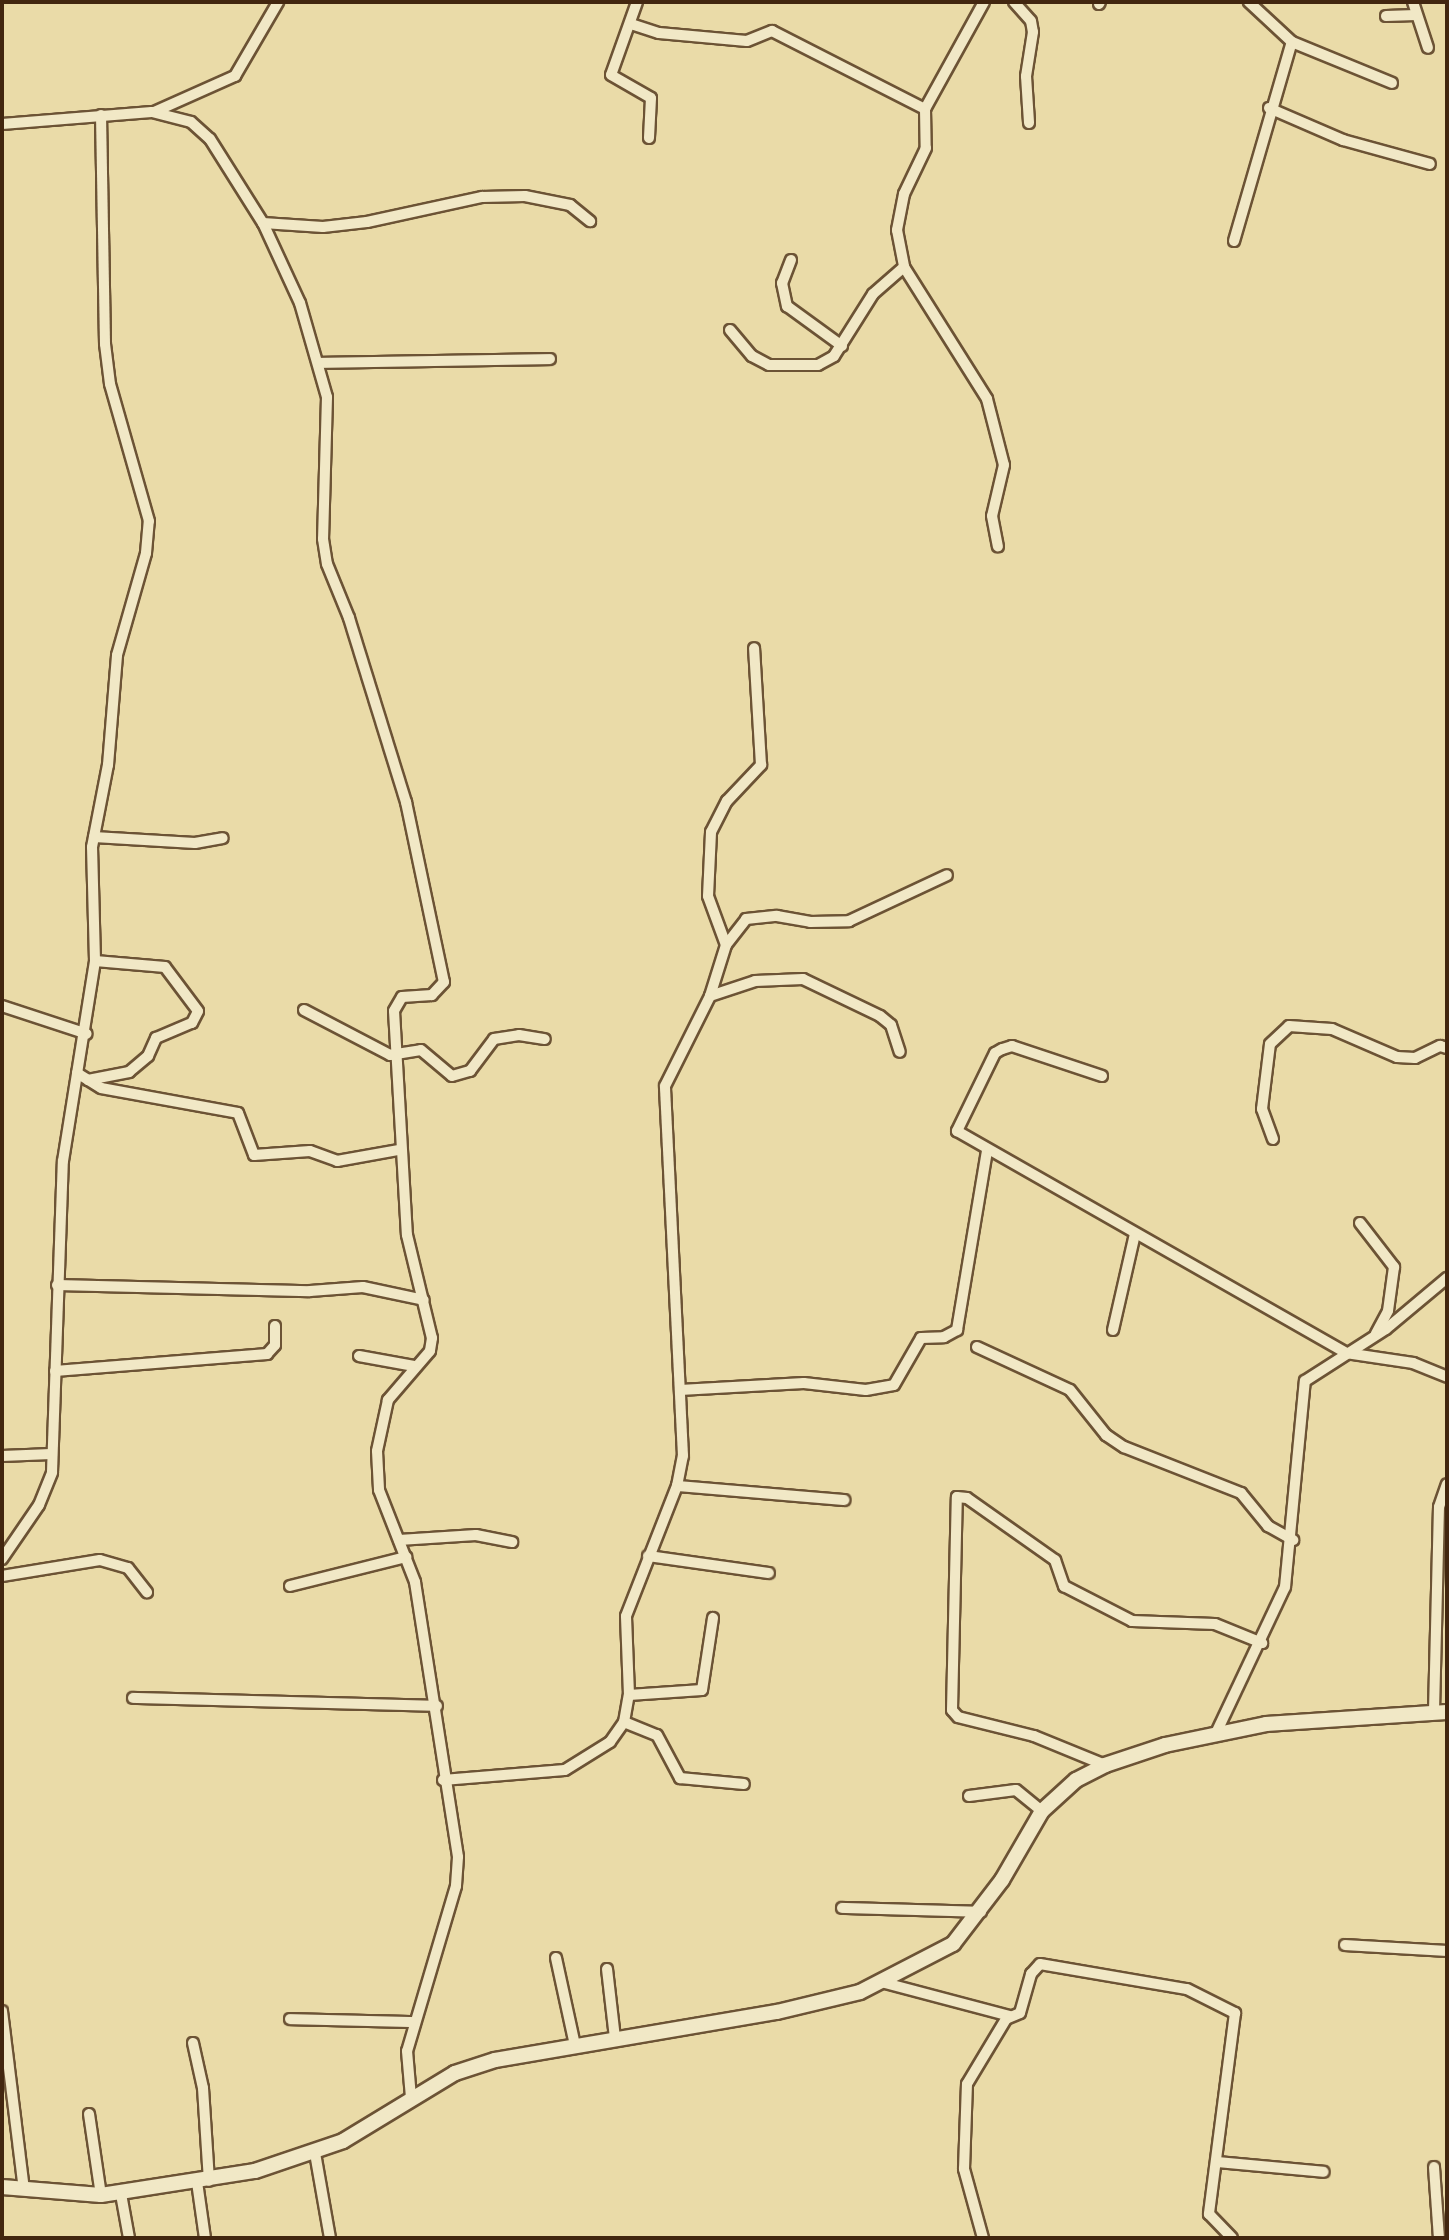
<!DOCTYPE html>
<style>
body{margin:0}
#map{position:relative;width:1449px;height:2240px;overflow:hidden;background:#eadba8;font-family:"Libre Caslon Text",serif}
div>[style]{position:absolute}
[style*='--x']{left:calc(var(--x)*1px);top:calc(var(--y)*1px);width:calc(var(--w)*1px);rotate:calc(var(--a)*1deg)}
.roads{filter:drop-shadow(2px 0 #6c5335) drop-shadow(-2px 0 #6c5335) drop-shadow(0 2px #6c5335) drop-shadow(0 -2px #6c5335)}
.street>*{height:10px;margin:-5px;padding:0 5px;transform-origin:5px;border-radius:5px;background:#f1e8c6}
.secondary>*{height:14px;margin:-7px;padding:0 7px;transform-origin:7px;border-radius:7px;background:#f1e8c6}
span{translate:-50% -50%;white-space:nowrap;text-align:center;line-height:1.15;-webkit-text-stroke:6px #f1e8c6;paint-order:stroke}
.frame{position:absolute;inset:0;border:4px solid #42260f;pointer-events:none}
</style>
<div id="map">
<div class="roads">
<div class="street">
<div style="--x:637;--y:2;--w:77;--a:109.6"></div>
<div style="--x:611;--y:75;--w:46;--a:29.9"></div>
<div style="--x:651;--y:98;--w:40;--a:92.9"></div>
<div style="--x:984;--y:2;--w:122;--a:118.9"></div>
<div style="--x:925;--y:109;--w:39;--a:89"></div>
<div style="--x:926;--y:148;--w:51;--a:115.6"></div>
<div style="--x:904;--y:194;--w:37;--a:101"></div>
<div style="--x:897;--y:230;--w:38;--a:79"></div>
<div style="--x:904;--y:267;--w:156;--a:57.8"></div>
<div style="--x:987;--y:399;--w:68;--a:75.6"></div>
<div style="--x:1004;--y:465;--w:52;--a:103.2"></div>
<div style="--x:992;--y:516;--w:31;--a:79"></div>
<div style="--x:1014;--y:2;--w:25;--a:48"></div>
<div style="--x:1031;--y:21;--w:11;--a:80"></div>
<div style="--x:1033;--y:32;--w:45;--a:99"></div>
<div style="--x:1026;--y:76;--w:47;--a:86.3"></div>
<div style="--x:1413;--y:2;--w:48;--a:71.9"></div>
<div style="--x:1099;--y:4;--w:2;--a:-63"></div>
<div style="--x:1386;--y:16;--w:30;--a:-2"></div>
<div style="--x:631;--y:24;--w:29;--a:18"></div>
<div style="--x:659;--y:33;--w:88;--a:5.2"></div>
<div style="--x:747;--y:41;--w:27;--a:-22"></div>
<div style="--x:772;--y:31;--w:172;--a:27"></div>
<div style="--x:1292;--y:42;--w:108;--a:22.3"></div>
<div style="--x:1269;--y:108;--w:81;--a:23.4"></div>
<div style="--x:1343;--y:140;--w:90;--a:15.4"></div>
<div style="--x:154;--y:112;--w:89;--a:-24"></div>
<div style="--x:235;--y:76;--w:86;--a:-59.8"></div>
<div style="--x:2;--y:124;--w:150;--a:-4.6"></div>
<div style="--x:152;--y:112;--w:40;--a:14.4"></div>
<div style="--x:191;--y:122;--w:25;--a:42"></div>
<div style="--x:210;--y:139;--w:99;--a:57.8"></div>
<div style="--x:263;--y:223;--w:88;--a:65.2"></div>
<div style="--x:300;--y:303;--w:98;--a:74"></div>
<div style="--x:327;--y:397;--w:142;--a:91.6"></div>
<div style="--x:323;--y:539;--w:25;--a:81"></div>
<div style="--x:327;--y:564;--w:58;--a:67.8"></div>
<div style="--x:349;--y:618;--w:193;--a:72.8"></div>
<div style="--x:406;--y:802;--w:184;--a:78.1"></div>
<div style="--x:444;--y:982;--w:18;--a:133"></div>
<div style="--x:432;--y:995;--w:30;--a:176"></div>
<div style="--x:402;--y:997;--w:16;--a:120"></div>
<div style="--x:394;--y:1011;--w:224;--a:86.7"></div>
<div style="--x:407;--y:1235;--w:106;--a:76.4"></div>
<div style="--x:432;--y:1338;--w:13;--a:99"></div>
<div style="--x:430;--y:1351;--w:65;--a:130.6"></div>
<div style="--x:388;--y:1400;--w:52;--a:102.2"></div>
<div style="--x:377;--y:1451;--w:39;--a:87"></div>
<div style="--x:379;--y:1490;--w:99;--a:68.6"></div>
<div style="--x:415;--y:1582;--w:278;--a:81.1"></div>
<div style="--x:458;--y:1857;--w:29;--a:94"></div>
<div style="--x:456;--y:1886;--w:172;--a:106.5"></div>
<div style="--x:407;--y:2051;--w:47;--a:85.1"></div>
<div style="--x:263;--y:223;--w:60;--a:3.8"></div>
<div style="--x:323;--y:227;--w:44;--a:-6.5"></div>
<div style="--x:367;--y:222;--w:118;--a:-12.3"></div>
<div style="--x:482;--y:197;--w:43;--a:-1.3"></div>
<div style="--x:525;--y:196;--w:46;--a:11.3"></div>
<div style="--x:570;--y:205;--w:26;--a:39"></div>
<div style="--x:1234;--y:241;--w:207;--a:-73.8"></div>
<div style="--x:1292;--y:42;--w:59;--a:-137.1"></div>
<div style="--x:791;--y:260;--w:25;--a:111"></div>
<div style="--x:782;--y:283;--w:24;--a:78"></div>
<div style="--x:787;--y:306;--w:68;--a:36"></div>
<div style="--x:730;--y:330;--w:34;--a:50"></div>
<div style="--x:752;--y:356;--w:19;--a:28"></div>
<div style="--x:769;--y:365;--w:49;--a:0"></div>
<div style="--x:818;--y:365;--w:18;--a:-29"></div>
<div style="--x:834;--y:356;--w:73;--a:-57.8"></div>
<div style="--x:873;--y:294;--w:41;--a:-41.1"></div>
<div style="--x:319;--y:363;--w:231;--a:-1"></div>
<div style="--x:94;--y:837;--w:101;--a:3.4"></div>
<div style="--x:195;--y:843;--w:28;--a:-10"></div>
<div style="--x:726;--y:945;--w:33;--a:-52"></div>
<div style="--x:746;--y:919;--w:31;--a:-6"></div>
<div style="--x:777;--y:916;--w:34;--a:10"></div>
<div style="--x:810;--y:922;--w:39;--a:-1"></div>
<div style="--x:849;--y:921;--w:108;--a:-25.1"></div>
<div style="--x:710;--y:996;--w:47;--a:-18.4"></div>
<div style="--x:755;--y:981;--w:48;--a:-2.4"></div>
<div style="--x:803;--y:979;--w:85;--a:25.7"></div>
<div style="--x:880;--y:1016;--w:14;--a:39"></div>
<div style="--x:891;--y:1025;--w:28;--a:72"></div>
<div style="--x:2;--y:1006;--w:89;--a:18.2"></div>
<div style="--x:304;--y:1010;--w:97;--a:27.6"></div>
<div style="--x:390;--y:1055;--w:31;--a:-9"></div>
<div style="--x:421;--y:1050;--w:40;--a:40"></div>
<div style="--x:452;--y:1076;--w:19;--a:-16"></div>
<div style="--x:470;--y:1071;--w:40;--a:-53"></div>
<div style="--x:494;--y:1039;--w:25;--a:-9"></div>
<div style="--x:519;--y:1035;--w:26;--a:9"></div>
<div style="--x:77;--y:1073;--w:28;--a:32"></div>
<div style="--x:101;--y:1088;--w:139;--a:10.3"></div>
<div style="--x:238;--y:1113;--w:45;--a:69.1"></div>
<div style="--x:254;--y:1155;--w:56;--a:-4.1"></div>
<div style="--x:310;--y:1151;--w:29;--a:20"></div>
<div style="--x:337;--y:1161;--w:63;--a:-10.1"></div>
<div style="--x:1102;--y:1076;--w:95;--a:-161.6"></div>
<div style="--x:1012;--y:1046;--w:10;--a:163"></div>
<div style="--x:1002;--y:1049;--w:8;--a:150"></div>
<div style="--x:995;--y:1053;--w:87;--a:116"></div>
<div style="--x:957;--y:1131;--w:448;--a:29.7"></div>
<div style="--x:1346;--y:1353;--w:68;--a:8.5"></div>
<div style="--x:1413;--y:1363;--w:37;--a:22"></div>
<div style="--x:88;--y:1080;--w:42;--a:-11"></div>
<div style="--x:129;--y:1072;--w:25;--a:-40"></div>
<div style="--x:148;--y:1056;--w:20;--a:-66"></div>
<div style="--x:156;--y:1038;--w:39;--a:-23"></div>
<div style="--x:192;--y:1023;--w:13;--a:-63"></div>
<div style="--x:198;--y:1011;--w:55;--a:-126.9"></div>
<div style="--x:165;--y:967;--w:70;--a:-175.1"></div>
<div style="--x:1273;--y:1139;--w:32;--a:-110"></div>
<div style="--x:1262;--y:1109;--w:65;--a:-83"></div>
<div style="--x:1270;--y:1044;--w:26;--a:-43"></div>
<div style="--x:1289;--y:1026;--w:43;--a:4"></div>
<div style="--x:1332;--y:1029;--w:71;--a:23.3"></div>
<div style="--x:1397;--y:1057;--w:18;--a:3"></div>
<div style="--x:1415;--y:1058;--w:28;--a:-26"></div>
<div style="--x:1440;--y:1046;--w:7;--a:16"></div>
<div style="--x:1360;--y:1223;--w:56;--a:52.3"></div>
<div style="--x:1394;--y:1267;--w:44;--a:97.8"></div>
<div style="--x:1388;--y:1311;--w:26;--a:118"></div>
<div style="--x:57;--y:1285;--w:253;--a:1.4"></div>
<div style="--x:310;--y:1291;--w:53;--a:-4.3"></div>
<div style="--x:363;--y:1287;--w:62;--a:12"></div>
<div style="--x:1113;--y:1330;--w:98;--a:-77.1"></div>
<div style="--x:977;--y:1347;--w:102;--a:24.8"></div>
<div style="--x:1070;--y:1390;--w:58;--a:51.3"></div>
<div style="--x:1106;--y:1435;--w:22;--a:34"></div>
<div style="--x:1124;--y:1447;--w:126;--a:21.5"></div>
<div style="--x:1241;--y:1493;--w:43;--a:50.7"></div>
<div style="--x:1268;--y:1526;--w:29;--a:29"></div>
<div style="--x:359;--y:1356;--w:56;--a:10.3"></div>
<div style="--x:55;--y:1371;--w:213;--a:-4.6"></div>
<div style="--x:267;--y:1354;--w:12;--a:-48"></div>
<div style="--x:275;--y:1345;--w:19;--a:-90"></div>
<div style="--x:680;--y:1390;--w:124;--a:-3.2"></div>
<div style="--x:804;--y:1383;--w:62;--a:6.4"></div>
<div style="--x:866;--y:1390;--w:28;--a:-10"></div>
<div style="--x:894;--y:1385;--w:54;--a:-60.1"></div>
<div style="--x:921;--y:1338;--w:23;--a:-2"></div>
<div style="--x:944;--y:1337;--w:15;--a:-28"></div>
<div style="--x:957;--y:1330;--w:181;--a:-80.5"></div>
<div style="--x:2;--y:1456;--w:49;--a:-2.3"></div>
<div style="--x:677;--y:1486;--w:168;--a:4.8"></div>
<div style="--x:399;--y:1540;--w:77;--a:-3.7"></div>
<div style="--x:476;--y:1535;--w:37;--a:11"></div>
<div style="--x:648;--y:1556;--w:122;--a:8"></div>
<div style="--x:2;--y:1559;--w:65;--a:-55.6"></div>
<div style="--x:39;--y:1505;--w:35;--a:-68"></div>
<div style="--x:52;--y:1472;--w:311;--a:-88"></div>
<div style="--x:63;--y:1161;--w:203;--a:-80.9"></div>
<div style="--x:95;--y:961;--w:114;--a:-91.5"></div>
<div style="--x:92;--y:847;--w:84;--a:-79"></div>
<div style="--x:108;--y:765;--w:110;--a:-85.3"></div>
<div style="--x:117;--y:655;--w:106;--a:-74.1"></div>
<div style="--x:146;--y:553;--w:32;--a:-85"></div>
<div style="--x:149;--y:521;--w:142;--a:-105.9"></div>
<div style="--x:110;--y:384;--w:40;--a:-97.1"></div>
<div style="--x:105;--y:344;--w:229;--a:-91"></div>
<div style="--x:2;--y:1576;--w:99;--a:-9.3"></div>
<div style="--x:100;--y:1560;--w:29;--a:16"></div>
<div style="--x:128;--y:1568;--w:31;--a:52"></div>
<div style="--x:290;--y:1586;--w:120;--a:-14"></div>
<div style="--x:629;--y:1695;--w:73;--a:-3.9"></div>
<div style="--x:702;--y:1690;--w:73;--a:-81.3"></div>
<div style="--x:133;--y:1698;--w:304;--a:1.5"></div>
<div style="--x:1434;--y:1711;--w:204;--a:-88.6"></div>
<div style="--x:1439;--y:1507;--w:24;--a:-71"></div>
<div style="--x:624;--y:1722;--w:35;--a:22"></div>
<div style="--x:657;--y:1735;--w:49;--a:61.9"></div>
<div style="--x:680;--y:1778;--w:64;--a:5.4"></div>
<div style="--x:1216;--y:1733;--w:161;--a:-64.7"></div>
<div style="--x:1285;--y:1587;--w:207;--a:-84.5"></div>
<div style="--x:1305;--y:1381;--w:96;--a:-32.7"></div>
<div style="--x:1386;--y:1329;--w:80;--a:-39.9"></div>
<div style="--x:1105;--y:1765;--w:77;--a:-157.8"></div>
<div style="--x:1034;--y:1736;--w:78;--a:-166"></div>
<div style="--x:958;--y:1717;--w:9;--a:-131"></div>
<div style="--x:952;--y:1710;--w:213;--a:-88.7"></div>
<div style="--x:957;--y:1497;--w:10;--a:6"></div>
<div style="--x:967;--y:1498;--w:108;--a:35.2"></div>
<div style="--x:1055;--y:1560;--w:28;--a:71"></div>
<div style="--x:1064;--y:1586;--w:76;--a:27.2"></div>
<div style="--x:1132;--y:1621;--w:83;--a:2.1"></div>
<div style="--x:1215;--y:1624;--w:51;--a:22"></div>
<div style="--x:443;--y:1780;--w:122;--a:-4.7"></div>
<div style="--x:565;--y:1770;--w:53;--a:-31.9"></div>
<div style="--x:610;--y:1742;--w:24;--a:-55"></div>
<div style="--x:624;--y:1722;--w:27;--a:-80"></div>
<div style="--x:629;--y:1695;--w:79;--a:-92.2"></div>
<div style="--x:626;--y:1616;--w:140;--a:-68.6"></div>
<div style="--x:677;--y:1486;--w:31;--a:-79"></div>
<div style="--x:683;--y:1456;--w:370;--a:-92.8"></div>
<div style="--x:665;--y:1086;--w:101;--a:-63.4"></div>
<div style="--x:710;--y:996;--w:53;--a:-72.6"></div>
<div style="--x:726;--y:945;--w:52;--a:-110.2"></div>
<div style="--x:708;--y:896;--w:64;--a:-87.3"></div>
<div style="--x:711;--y:832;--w:35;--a:-63"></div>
<div style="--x:727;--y:801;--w:50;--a:-46.6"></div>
<div style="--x:761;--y:765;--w:117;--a:-93.4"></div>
<div style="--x:969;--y:1796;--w:47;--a:-7.3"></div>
<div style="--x:1016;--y:1790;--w:33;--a:39"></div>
<div style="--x:842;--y:1908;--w:139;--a:1.6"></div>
<div style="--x:1345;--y:1945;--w:102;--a:3.4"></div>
<div style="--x:556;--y:1958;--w:89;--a:77.7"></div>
<div style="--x:607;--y:1969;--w:69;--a:83.4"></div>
<div style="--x:885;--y:1983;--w:129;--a:14.8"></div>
<div style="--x:2;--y:2011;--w:179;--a:83"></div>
<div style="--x:290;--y:2019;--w:125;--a:1.4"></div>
<div style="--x:193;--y:2043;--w:46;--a:77.5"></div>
<div style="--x:203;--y:2088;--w:93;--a:86.3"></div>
<div style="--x:89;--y:2114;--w:82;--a:81.6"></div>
<div style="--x:315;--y:2153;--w:86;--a:80"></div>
<div style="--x:1217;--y:2162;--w:107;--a:5.3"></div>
<div style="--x:1434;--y:2167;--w:71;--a:86"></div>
<div style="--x:197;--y:2182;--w:57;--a:81.9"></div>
<div style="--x:121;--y:2194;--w:45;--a:79.7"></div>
<div style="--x:983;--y:2238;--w:72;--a:-105.4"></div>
<div style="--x:964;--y:2169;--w:85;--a:-88"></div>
<div style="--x:967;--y:2084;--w:76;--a:-59"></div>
<div style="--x:1006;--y:2019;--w:15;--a:-23"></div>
<div style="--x:1020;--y:2013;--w:41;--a:-74.2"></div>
<div style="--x:1031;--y:1974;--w:13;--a:-48"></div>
<div style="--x:1040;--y:1964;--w:149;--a:9.7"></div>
<div style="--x:1187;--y:1989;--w:54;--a:26.6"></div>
<div style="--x:1235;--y:2013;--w:203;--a:97.4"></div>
<div style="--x:1209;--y:2214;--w:33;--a:46"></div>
</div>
<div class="secondary">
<div style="--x:2;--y:2187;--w:99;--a:4.6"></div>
<div style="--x:101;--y:2195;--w:156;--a:-8.9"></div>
<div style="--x:255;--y:2171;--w:93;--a:-18.8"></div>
<div style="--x:343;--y:2141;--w:131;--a:-31.3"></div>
<div style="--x:455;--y:2073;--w:42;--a:-18"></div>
<div style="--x:495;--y:2060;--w:286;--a:-9.7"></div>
<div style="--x:777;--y:2012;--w:85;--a:-13.5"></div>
<div style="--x:860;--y:1992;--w:105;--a:-27.3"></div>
<div style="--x:953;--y:1944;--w:81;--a:-52.6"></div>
<div style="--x:1002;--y:1880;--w:80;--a:-59.9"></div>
<div style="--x:1042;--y:1811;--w:46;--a:-42.4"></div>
<div style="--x:1076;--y:1780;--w:33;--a:-27"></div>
<div style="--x:1105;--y:1765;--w:63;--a:-18.4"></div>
<div style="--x:1165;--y:1745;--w:103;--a:-11.7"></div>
<div style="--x:1266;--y:1724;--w:181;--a:-3.8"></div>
</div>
</div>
<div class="frame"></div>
</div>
